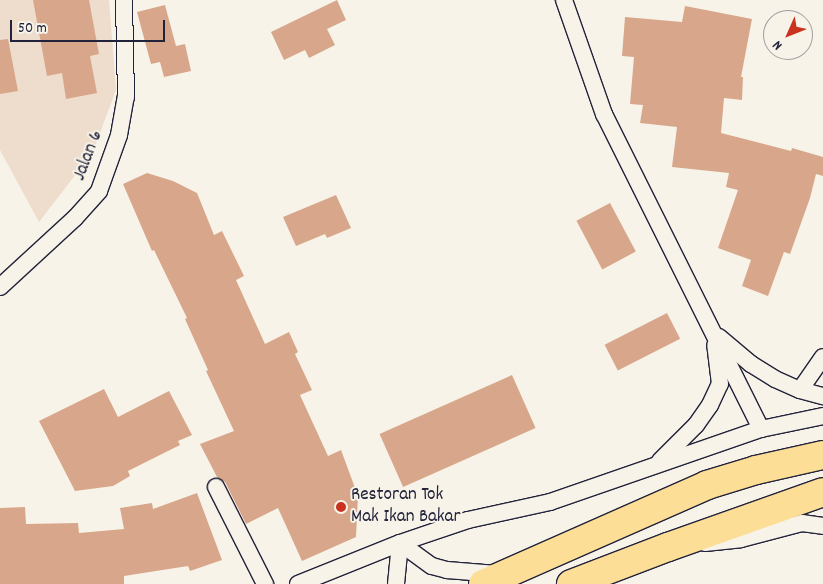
<!DOCTYPE html>
<style>
body{margin:0}
#map{position:relative;width:823px;height:584px;overflow:hidden;background:#f7f3e8;font-family:Dekko,sans-serif}
div>[style]{position:absolute}
[style*='--x']{left:calc(var(--x)*1px);top:calc(var(--y)*1px);width:calc(var(--w)*1px);rotate:calc(var(--a)*1deg)}
.built>*{inset:0;background:#eedccc}
.building>*{inset:0;background:#d8a78b;transform-origin:0 0}
.roads{filter:drop-shadow(1px 0 #22223b) drop-shadow(-1px 0 #22223b) drop-shadow(0 1px #22223b) drop-shadow(0 -1px #22223b)}
.street>*{height:16px;margin:-8px;padding:0 8px;transform-origin:8px;border-radius:8px;background:#f7f3e8}
.highway>*{height:28px;margin:-14px;padding:0 14px;transform-origin:14px;border-radius:14px;background:#fcde96}
.dots>*{width:14px;height:14px;translate:-50% -50%;box-sizing:border-box;border:2px solid #f7f3e8;border-radius:50%}
span{translate:-50% -50%;white-space:nowrap;text-align:center;line-height:1.15;-webkit-text-stroke:4px #f7f3e8;paint-order:stroke}
.street-label{font-size:19px;color:#22223b}
.poi-label{font-size:19px;color:#22223b}
.left{translate:0 -50%;text-align:left}
.north{position:absolute;left:763px;top:10px;width:50px;height:50px;box-sizing:border-box;background:#f7f3e8;border:1px solid #a29fa3;border-radius:50%;rotate:226deg;font-size:14px;font-weight:700;line-height:20px;text-align:center;color:#22223b}
.north::after{content:'';display:block;margin:auto;width:18px;height:22px;background:#c8321e;clip-path:polygon(50% 0,100% 100%,50% 72%,0 100%)}
.scale{position:absolute;left:10px;top:20px;width:155px;height:22px;box-sizing:border-box;border:2px solid #22223b;border-top:0;padding-left:6px;font-size:15px;line-height:18px;white-space:nowrap;color:#22223b;-webkit-text-stroke:4px #f7f3e8;paint-order:stroke}
</style>
<div id="map">
<div class="built">
<div style="clip-path:polygon(0 0,109px 0,116px 90px,93px 152px,39px 222px,0 150px)"></div>
</div>
<div class="building">
<div style="clip-path:polygon(33px 0,89px 0,99px 54px,90px 56px,97px 93px,66px 99px,62px 73px,47px 76px)"></div>
<div style="clip-path:polygon(337px 0,346px 20px,327px 29px,335px 45px,309px 58px,305px 50px,284px 60px,271px 32px)"></div>
<div style="clip-path:polygon(165px 5px,176px 46px,185px 44px,191px 71px,164px 77px,160px 62px,151px 64px,137px 12px)"></div>
<div style="clip-path:polygon(685px 6px,752px 19px,741px 77px,743px 77px,742px 100px,724px 98px,721px 133px,791px 151px,792px 148px,823px 157px,823px 176px,816px 174px,810px 198px,790px 254px,784px 252px,768px 296px,742px 286px,751px 260px,718px 248px,738px 190px,726px 187px,729px 173px,672px 167px,677px 127px,640px 123px,643px 105px,630px 104px,634px 57px,622px 56px,625px 17px,682px 22px)"></div>
<div style="clip-path:polygon(8px 39px,18px 91px,0 94px,0 40px)"></div>
<div style="clip-path:polygon(147px 173px,173px 181px,197px 193px,214px 235px,222px 231px,244px 276px,236px 280px,265px 344px,289px 332px,298px 352px,295px 354px,312px 390px,300px 395px,328px 456px,341px 450px,358px 496px,356px 537px,302px 561px,278px 508px,246px 524px,225px 482px,217px 477px,200px 444px,234px 431px,206px 371px,208px 370px,185px 319px,187px 318px,154px 250px,152px 251px,123px 184px)"></div>
<div style="clip-path:polygon(336px 195px,351px 228px,327px 238px,325px 234px,296px 246px,283px 217px)"></div>
<div style="left:610px;top:203px;width:55px;height:38px;rotate:62deg"></div>
<div style="left:667px;top:313px;width:29px;height:70px;rotate:63deg"></div>
<div style="left:512px;top:375px;width:58px;height:145px;rotate:66deg"></div>
<div style="clip-path:polygon(104px 389px,118px 417px,169px 391px,192px 435px,178px 441px,180px 445px,128px 471px,130px 476px,113px 486px,75px 491px,39px 421px)"></div>
<div style="clip-path:polygon(197px 493px,222px 560px,190px 571px,188px 566px,124px 576px,124px 584px,0 584px,0 508px,25px 507px,26px 524px,78px 523px,79px 533px,124px 529px,120px 508px,152px 503px,153px 509px)"></div>
</div>
<div class="roads">
<div class="street">
<div style="--x:564;--y:0;--w:121;--a:70.7"></div>
<div style="--x:604;--y:114;--w:352;--a:63.5"></div>
<div style="--x:0;--y:287;--w:102;--a:-42.6"></div>
<div style="--x:75;--y:218;--w:36;--a:-48"></div>
<div style="--x:99;--y:191;--w:59;--a:-70.3"></div>
<div style="--x:119;--y:135;--w:39;--a:-80"></div>
<div style="--x:126;--y:97;--w:97;--a:-91.2"></div>
<div style="--x:719;--y:337;--w:42;--a:40.2"></div>
<div style="--x:751;--y:364;--w:28;--a:32"></div>
<div style="--x:775;--y:379;--w:27;--a:24"></div>
<div style="--x:800;--y:390;--w:24;--a:15"></div>
<div style="--x:800;--y:390;--w:40;--a:-55.1"></div>
<div style="--x:660;--y:461;--w:51;--a:-45"></div>
<div style="--x:696;--y:425;--w:24;--a:-55"></div>
<div style="--x:710;--y:405;--w:23;--a:-65"></div>
<div style="--x:720;--y:384;--w:39;--a:-97"></div>
<div style="--x:216;--y:487;--w:109;--a:63.2"></div>
<div style="--x:400;--y:543;--w:39;--a:36"></div>
<div style="--x:432;--y:566;--w:16;--a:15"></div>
<div style="--x:447;--y:570;--w:50;--a:4.6"></div>
<div style="--x:705;--y:543;--w:36;--a:-6"></div>
<div style="--x:741;--y:539;--w:63;--a:-14.7"></div>
<div style="--x:802;--y:523;--w:21;--a:8"></div>
<div style="--x:298;--y:584;--w:110;--a:-21.9"></div>
<div style="--x:400;--y:543;--w:72;--a:-18.7"></div>
<div style="--x:468;--y:520;--w:84;--a:-12.4"></div>
<div style="--x:550;--y:502;--w:223;--a:-19.1"></div>
<div style="--x:761;--y:429;--w:63;--a:-11.8"></div>
<div style="--x:396;--y:584;--w:41;--a:-84.4"></div>
</div>
<div class="highway">
<div style="--x:483;--y:584;--w:245;--a:-23.8"></div>
<div style="--x:707;--y:485;--w:51;--a:-17"></div>
<div style="--x:756;--y:470;--w:69;--a:-12.6"></div>
<div style="--x:571;--y:584;--w:104;--a:-20.9"></div>
<div style="--x:668;--y:547;--w:164;--a:-19.5"></div>
</div>
</div>
<div class="dots">
<div style="left:341px;top:507px;background:#c8321e"></div>
</div>
<div class="street-label">
<span style="left:89px;top:156px;rotate:-69deg">Jalan 6</span>
</div>
<div class="poi-label">
<span class="left" style="left:351px;top:507px">Restoran Tok<br>Mak Ikan Bakar</span>
</div>
<div class="north">N</div>
<div class="scale">50 m</div>
</div>
